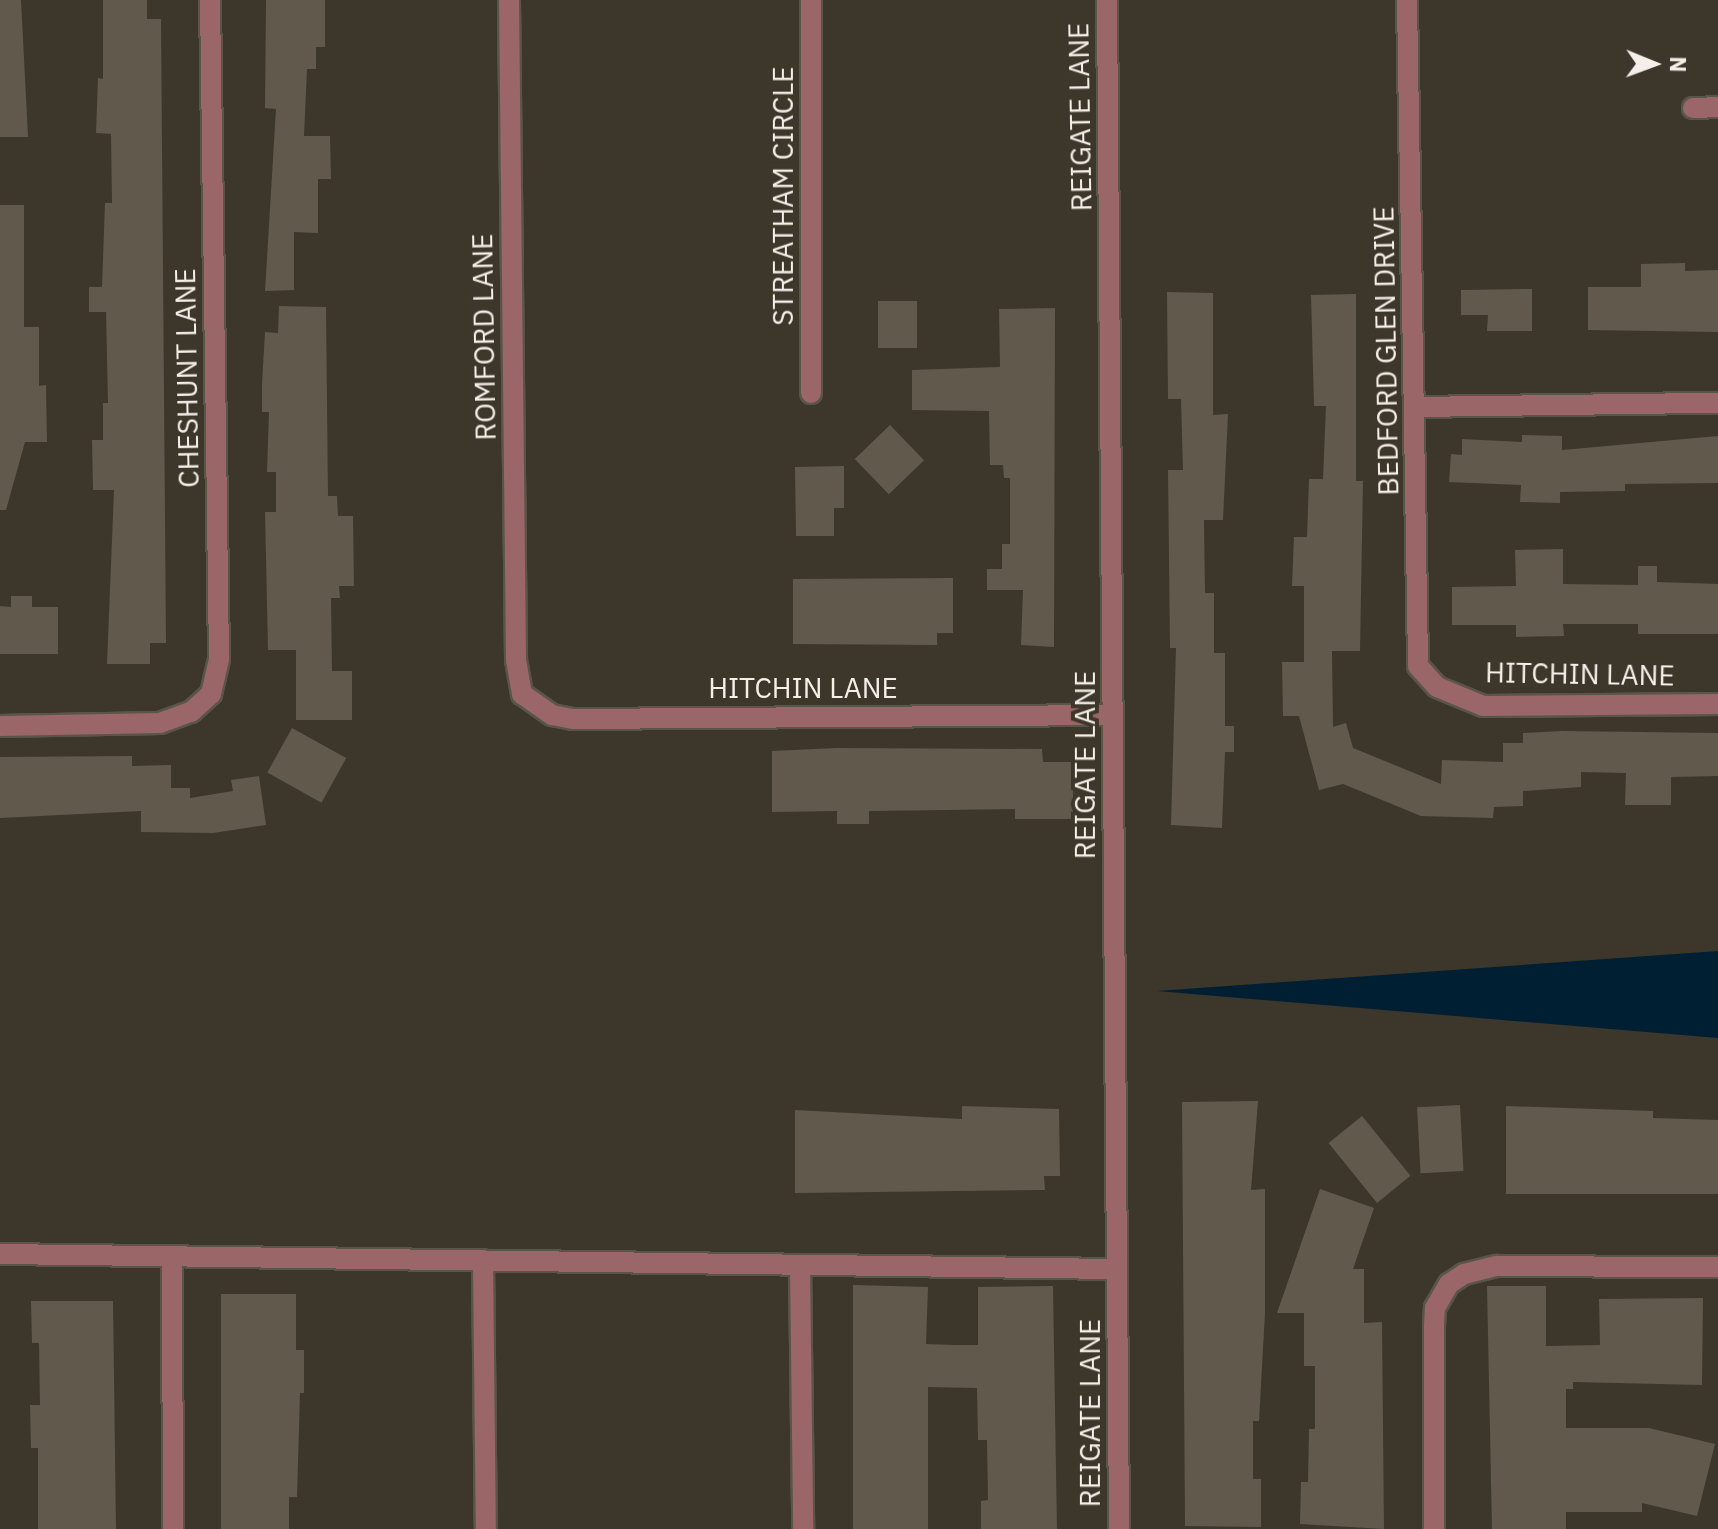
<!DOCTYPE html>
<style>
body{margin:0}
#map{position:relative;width:1718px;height:1529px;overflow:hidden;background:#3d372b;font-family:"IBM Plex Sans",sans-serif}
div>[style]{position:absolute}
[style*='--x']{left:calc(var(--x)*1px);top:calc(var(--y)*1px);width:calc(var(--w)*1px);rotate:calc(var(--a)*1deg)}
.water>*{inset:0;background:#001f33}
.building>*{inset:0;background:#60594c;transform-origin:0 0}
.roads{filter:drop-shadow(2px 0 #5a5549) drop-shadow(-2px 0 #5a5549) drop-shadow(0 2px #5a5549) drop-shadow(0 -2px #5a5549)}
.minor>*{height:20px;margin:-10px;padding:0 10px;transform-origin:10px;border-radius:10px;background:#9a6667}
span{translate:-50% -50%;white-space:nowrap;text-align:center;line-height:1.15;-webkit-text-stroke:8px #3d372b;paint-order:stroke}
.street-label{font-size:28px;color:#f4f0e9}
.north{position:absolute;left:1614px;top:24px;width:80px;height:80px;-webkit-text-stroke:6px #3d372b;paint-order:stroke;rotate:91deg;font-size:22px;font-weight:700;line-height:32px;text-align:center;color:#f4f0e9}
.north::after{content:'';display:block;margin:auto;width:28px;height:36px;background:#f4f0e9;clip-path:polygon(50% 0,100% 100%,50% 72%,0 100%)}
</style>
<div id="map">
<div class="water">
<div style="clip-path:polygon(1718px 951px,1718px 1038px,1157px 991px)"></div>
</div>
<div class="building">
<div style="clip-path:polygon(0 0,21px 0,28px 137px,0 137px)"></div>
<div style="clip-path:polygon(103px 0,147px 0,147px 19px,161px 19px,166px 643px,150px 643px,150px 664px,107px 664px,114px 490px,93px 490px,92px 440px,103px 440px,103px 403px,108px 403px,106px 312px,89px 312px,89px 287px,102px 287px,105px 203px,112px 203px,111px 134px,96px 133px,98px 78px,103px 79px)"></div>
<div style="clip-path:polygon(266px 0,325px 0,325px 47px,316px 47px,316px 69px,307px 69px,304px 136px,330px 136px,331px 179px,318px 179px,318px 233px,294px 232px,294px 290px,265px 291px,276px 109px,265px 108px)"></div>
<div style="clip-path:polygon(0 205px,24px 205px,24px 327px,39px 327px,39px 386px,46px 385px,47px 442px,25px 442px,6px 510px,0 510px)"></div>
<div style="clip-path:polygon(1685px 263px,1685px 271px,1718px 270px,1718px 332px,1588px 330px,1588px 287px,1641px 287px,1641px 264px)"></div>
<div style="clip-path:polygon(1532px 289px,1532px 331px,1487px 331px,1488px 315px,1461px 315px,1461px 290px)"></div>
<div style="clip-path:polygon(1167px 292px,1213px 293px,1213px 415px,1228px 414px,1223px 520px,1204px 520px,1205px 593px,1214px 593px,1214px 653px,1225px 653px,1225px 726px,1234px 726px,1234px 752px,1225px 752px,1222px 828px,1171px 825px,1176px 648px,1170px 648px,1168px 470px,1183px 470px,1181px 399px,1168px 399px)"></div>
<div style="clip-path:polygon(1356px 294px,1356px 481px,1363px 481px,1360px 651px,1332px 651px,1333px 727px,1346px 723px,1353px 748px,1441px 784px,1442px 760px,1503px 762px,1503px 743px,1523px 743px,1523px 733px,1561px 731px,1718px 733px,1718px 776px,1671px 777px,1671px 805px,1625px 805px,1626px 773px,1581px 772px,1581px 787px,1523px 791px,1523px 806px,1494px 807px,1493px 818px,1421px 816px,1343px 784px,1319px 790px,1299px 716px,1283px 716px,1282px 662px,1304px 662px,1304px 586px,1292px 586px,1294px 537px,1307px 537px,1309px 479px,1323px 479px,1326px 406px,1314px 406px,1311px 295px)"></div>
<div style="left:878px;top:301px;width:39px;height:47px"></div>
<div style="clip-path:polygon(279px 306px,326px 307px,328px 496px,337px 496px,338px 516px,353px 516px,354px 586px,339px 586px,340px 598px,331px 598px,332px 671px,352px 671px,352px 720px,296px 720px,296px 650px,268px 650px,265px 512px,276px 512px,276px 472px,267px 472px,269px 412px,262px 412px,262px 384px,265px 332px,278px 333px)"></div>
<div style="clip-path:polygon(1055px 308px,1054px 647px,1021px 645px,1023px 590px,987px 590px,987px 569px,1002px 569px,1002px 544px,1010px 544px,1010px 478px,1004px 478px,1003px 465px,990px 465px,989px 411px,912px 410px,912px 370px,1000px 367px,999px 309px)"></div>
<div style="left:890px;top:425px;width:49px;height:49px;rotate:46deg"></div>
<div style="clip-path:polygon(1522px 435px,1562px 436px,1562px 450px,1718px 436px,1718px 483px,1625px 484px,1625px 491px,1560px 492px,1560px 503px,1520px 502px,1521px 485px,1449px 482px,1451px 454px,1462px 455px,1462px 439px,1522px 442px)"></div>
<div style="clip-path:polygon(844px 466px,844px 508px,834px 508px,834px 536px,796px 536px,795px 467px)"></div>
<div style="clip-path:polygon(1563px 549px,1563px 584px,1638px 585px,1638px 566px,1657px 566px,1657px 582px,1718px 584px,1718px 634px,1638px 634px,1638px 624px,1563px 624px,1564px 636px,1516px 637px,1516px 625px,1452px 625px,1452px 587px,1516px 586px,1515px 550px)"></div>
<div style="clip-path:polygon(953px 578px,953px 633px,937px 633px,937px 645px,793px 644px,793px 579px)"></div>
<div style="clip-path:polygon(11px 596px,32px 596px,32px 607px,58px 607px,58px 654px,0 654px,0 606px,11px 607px)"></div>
<div style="left:292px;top:728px;width:62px;height:51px;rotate:29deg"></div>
<div style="clip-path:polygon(836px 748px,1042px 749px,1043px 762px,1073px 762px,1073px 819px,1015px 819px,1015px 809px,945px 810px,869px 811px,869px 824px,837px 824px,837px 811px,772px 812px,772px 751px)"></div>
<div style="clip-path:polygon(132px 756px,132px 766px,171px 765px,171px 788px,190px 788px,190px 798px,233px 791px,231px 780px,259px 776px,266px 825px,213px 833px,141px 832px,141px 811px,0 818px,0 757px)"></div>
<div style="clip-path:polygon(1258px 1101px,1251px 1190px,1265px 1189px,1265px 1313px,1259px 1421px,1253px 1421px,1253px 1479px,1261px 1479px,1261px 1527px,1185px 1526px,1182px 1102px)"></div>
<div style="left:1460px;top:1105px;width:66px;height:43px;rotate:87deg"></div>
<div style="clip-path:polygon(962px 1106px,1059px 1109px,1060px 1176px,1044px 1176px,1045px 1190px,795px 1193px,795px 1110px,962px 1119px)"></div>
<div style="clip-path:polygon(1506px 1106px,1653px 1111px,1653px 1118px,1718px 1120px,1718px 1194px,1506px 1194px)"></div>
<div style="left:1362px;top:1116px;width:77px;height:43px;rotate:51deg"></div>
<div style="clip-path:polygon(1320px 1189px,1374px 1208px,1353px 1269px,1364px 1269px,1364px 1323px,1382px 1322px,1384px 1529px,1300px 1524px,1301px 1482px,1308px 1482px,1309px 1429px,1315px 1429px,1315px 1366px,1304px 1366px,1304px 1313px,1277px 1313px)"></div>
<div style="clip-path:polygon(853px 1285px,928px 1287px,926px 1344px,954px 1345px,978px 1345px,978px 1287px,1053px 1286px,1057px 1529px,981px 1529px,981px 1501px,988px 1500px,987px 1440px,978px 1440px,977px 1388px,928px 1387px,928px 1529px,853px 1529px)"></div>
<div style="clip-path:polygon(1487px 1286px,1546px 1286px,1546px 1346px,1600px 1345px,1599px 1299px,1703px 1298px,1702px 1385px,1573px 1382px,1573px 1389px,1566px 1389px,1566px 1428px,1649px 1428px,1715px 1444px,1697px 1516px,1642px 1503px,1642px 1512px,1566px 1512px,1566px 1529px,1492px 1529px)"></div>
<div style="clip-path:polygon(221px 1294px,296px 1294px,296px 1350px,304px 1350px,304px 1393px,300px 1393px,297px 1497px,289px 1497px,289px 1529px,221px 1529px)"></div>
<div style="clip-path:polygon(31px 1301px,113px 1301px,116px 1529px,38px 1529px,38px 1448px,31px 1448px,30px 1405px,40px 1405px,39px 1343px,32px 1343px)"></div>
</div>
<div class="roads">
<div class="minor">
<div style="--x:509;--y:0;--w:660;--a:89.39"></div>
<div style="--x:516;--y:660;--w:35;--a:80"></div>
<div style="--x:522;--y:694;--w:37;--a:35"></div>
<div style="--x:552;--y:715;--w:21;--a:11"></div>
<div style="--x:573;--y:719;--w:540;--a:-0.42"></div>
<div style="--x:811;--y:0;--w:393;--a:90"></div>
<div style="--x:1107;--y:0;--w:1529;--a:89.55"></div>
<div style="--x:1407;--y:0;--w:666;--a:89.05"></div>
<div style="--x:1418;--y:666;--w:28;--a:48"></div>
<div style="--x:1437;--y:687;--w:50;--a:22.4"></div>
<div style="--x:1483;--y:706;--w:235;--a:-0.5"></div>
<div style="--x:1693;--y:108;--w:25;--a:-2"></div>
<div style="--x:1415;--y:407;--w:303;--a:-0.8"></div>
<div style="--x:0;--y:726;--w:160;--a:-1.1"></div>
<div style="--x:160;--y:723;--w:33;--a:-20"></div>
<div style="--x:191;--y:712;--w:27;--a:-42"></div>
<div style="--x:211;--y:694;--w:36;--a:-77"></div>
<div style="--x:219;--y:659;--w:659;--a:-90.78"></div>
<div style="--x:0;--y:1254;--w:1117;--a:0.77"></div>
<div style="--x:172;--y:1256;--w:273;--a:89.8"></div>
<div style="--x:483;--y:1260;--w:269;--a:89.4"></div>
<div style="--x:800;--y:1265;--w:264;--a:89.3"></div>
<div style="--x:1434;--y:1529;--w:203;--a:-90"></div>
<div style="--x:1434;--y:1326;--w:18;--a:-87"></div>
<div style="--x:1435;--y:1308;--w:28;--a:-60"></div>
<div style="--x:1449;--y:1284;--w:18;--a:-34"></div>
<div style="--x:1464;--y:1274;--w:34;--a:-14"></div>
<div style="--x:1497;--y:1266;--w:221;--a:0.3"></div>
</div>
</div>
<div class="street-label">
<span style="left:1080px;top:117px;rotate:-91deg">REIGATE LANE</span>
<span style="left:783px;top:196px;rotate:-90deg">STREATHAM CIRCLE</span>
<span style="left:484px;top:337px;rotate:-91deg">ROMFORD LANE</span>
<span style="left:1386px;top:351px;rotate:-91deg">BEDFORD GLEN DRIVE</span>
<span style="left:187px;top:378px;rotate:-91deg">CHESHUNT LANE</span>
<span style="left:1580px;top:674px;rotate:1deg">HITCHIN LANE</span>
<span style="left:803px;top:688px">HITCHIN LANE</span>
<span style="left:1085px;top:765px;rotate:-90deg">REIGATE LANE</span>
<span style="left:1090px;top:1413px;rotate:-90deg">REIGATE LANE</span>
</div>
<div class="north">N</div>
</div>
